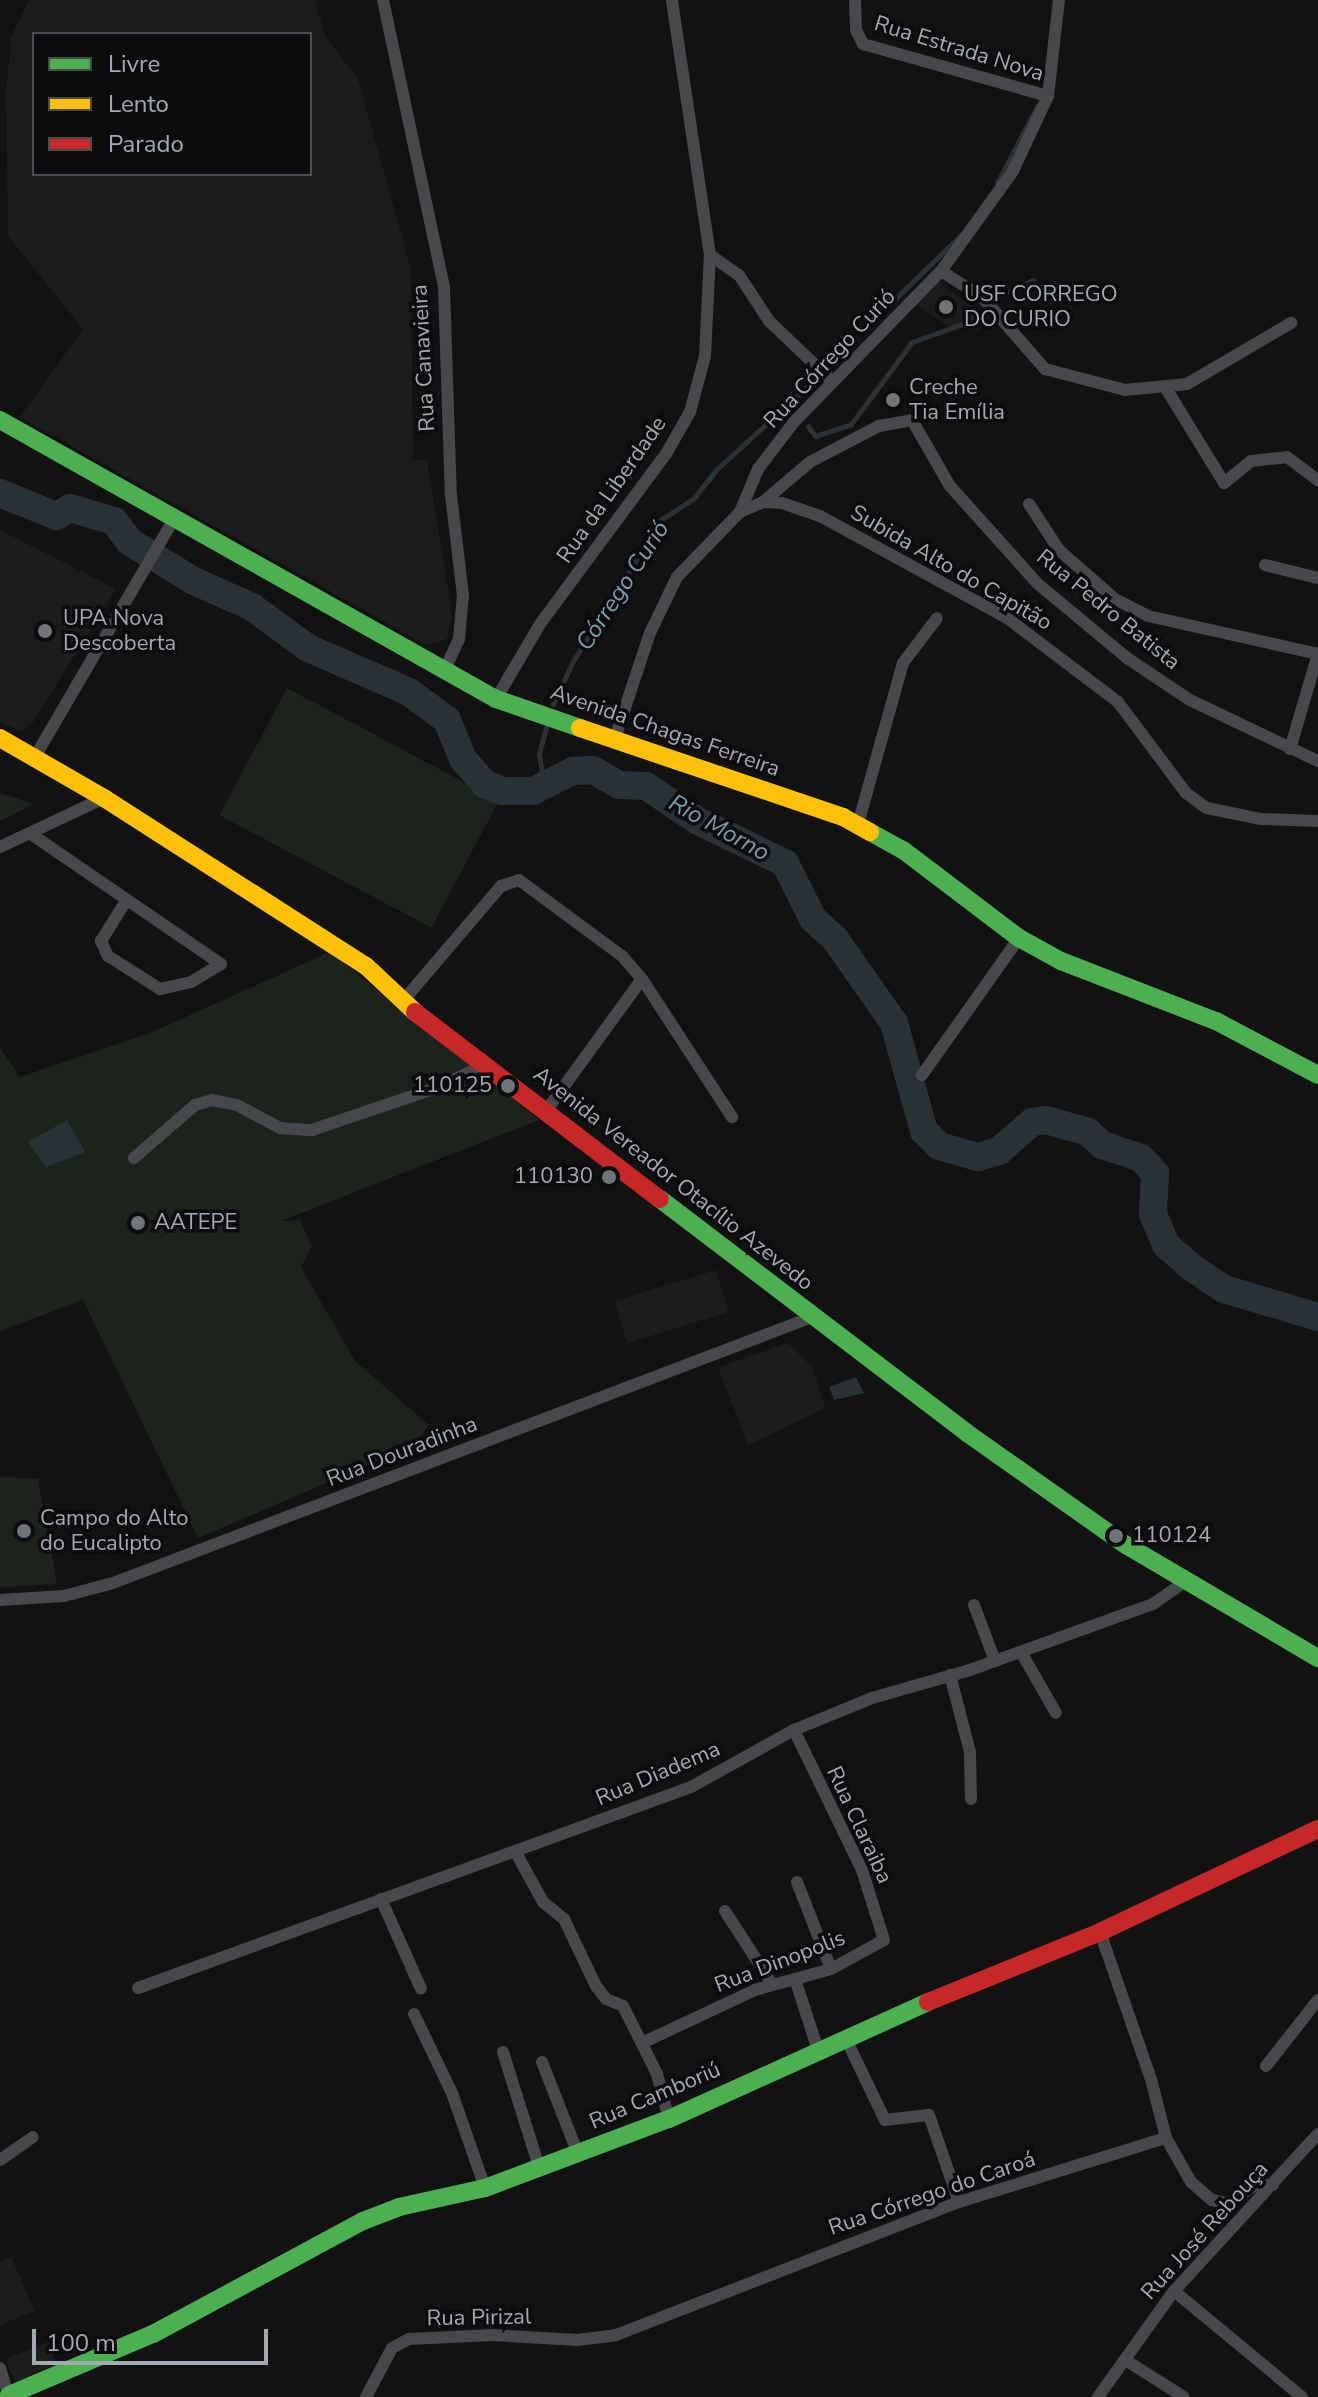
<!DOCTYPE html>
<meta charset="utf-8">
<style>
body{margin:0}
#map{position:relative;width:1318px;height:2397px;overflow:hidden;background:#121212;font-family:"Nunito Sans",sans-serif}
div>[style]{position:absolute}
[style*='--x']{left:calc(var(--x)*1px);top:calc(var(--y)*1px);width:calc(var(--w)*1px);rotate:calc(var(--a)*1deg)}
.built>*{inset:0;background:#1c1c1e;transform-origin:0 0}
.green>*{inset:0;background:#1c221c;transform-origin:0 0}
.water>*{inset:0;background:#293237}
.stream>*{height:5px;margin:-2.5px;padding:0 2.5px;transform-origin:2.5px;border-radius:2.5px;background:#293237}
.river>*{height:28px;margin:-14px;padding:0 14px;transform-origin:14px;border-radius:14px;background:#293237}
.street>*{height:12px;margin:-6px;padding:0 6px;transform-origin:6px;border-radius:6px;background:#46484b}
.fast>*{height:18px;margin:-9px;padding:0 9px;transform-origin:9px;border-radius:9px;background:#4caf50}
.slow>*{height:18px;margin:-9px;padding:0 9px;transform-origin:9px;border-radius:9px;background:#ffc107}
.jam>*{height:18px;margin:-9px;padding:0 9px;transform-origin:9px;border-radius:9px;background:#c62828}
.dots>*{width:22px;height:22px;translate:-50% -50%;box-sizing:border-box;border:4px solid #0c0c0e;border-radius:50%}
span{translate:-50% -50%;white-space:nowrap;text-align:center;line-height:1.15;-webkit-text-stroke:7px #0c0c0e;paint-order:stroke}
.street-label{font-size:22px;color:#a3a9b3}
.poi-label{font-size:22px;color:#a3a9b3}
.left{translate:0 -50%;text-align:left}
.right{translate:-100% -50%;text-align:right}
.water-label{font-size:24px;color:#799aaf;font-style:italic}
.legend{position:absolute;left:32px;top:32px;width:280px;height:144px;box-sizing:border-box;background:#0c0c0e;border:2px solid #484b50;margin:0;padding:10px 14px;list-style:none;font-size:24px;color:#a3a9b3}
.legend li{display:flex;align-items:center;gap:16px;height:40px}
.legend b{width:40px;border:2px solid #484b50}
.scale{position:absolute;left:32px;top:2329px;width:236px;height:36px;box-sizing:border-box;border:4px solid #a3a9b3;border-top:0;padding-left:10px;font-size:24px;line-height:28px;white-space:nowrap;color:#a3a9b3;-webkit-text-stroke:6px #0c0c0e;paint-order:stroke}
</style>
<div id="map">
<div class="built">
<div style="clip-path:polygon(evenodd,29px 0,315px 0,325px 36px,358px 79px,411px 269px,413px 460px,427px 460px,452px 615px,447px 639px,426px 645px,20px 417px,83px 329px,8px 236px,6px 93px,11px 37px,29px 0,34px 34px,310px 34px,310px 174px,34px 174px,34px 34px)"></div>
<div style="clip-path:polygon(936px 280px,976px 309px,980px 331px,949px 326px,915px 304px)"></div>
<div style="clip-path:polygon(0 530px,116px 589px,32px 724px,22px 731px,0 723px)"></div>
<div style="left:716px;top:1270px;width:44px;height:106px;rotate:73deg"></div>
<div style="clip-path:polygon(788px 1343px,813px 1368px,825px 1408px,748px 1445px,718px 1367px)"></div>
<div style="clip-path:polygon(11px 2257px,35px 2311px,0 2325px,0 2262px)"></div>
<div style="left:47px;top:2342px;width:25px;height:45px;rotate:67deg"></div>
</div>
<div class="green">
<div style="left:287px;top:688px;width:240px;height:144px;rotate:28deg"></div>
<div style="clip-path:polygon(0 793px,34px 804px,0 821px)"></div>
<div style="clip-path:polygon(330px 952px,539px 1120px,281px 1221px,300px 1220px,312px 1246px,301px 1267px,355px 1361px,429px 1425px,413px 1446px,198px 1538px,83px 1300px,0 1331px,0 1048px,20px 1077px,150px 1033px)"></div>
<div style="clip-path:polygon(0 1477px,38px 1479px,57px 1584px,0 1587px)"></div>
</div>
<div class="water">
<div style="clip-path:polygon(67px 1120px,85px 1152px,46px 1167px,28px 1142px)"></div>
<div style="clip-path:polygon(856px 1377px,864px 1393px,834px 1400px,829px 1387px)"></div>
</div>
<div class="stream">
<div style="--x:997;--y:183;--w:87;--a:-62.5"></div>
<div style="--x:994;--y:298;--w:43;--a:-24.8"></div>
<div style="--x:868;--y:325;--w:131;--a:-44.1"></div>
<div style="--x:830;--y:363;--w:35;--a:-44"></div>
<div style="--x:808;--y:426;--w:12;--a:55"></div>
<div style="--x:815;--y:436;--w:38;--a:-18"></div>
<div style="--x:851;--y:424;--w:102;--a:-53.4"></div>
<div style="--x:912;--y:342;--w:56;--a:-19.7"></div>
<div style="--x:965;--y:323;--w:17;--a:-40"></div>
<div style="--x:553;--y:704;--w:47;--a:-65.1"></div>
<div style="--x:573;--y:661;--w:168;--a:-57.9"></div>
<div style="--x:662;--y:519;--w:38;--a:-33"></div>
<div style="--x:694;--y:498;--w:37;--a:-52"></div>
<div style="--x:717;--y:469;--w:130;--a:-42.5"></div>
<div style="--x:544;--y:786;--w:32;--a:-99"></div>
<div style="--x:539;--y:754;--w:28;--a:-75"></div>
</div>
<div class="river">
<div style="--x:0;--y:493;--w:61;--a:22.3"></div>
<div style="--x:56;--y:516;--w:16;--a:-30"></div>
<div style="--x:70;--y:508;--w:46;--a:16.5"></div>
<div style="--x:114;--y:521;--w:26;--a:53"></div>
<div style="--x:130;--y:542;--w:75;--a:31.4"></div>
<div style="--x:194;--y:581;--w:64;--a:24.1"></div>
<div style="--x:252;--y:607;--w:69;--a:36.2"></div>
<div style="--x:308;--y:648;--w:110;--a:23.5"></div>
<div style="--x:409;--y:692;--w:47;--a:36.4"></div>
<div style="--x:447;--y:720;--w:42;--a:67.7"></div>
<div style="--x:463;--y:759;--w:33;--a:49"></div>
<div style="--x:485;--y:784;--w:18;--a:22"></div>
<div style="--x:502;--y:791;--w:31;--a:0"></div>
<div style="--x:533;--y:791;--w:45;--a:-26.6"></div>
<div style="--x:573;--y:771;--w:20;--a:-3"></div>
<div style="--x:593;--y:770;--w:30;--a:30"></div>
<div style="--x:619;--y:785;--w:27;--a:2"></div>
<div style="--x:646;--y:786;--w:63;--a:33.9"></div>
<div style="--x:698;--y:821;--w:97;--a:25.8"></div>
<div style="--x:785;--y:863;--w:63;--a:63.4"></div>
<div style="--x:813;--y:919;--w:30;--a:42"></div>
<div style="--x:835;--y:939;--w:103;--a:54.9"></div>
<div style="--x:894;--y:1023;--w:112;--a:74.5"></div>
<div style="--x:924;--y:1131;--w:21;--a:45"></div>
<div style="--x:939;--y:1146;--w:41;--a:15.8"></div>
<div style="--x:978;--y:1157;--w:22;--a:-16"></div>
<div style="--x:999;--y:1151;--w:44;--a:-41.3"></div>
<div style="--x:1032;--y:1122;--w:14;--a:-8"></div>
<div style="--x:1046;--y:1120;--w:44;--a:15.9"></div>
<div style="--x:1088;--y:1132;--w:19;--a:43"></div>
<div style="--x:1102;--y:1145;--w:41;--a:18.4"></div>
<div style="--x:1141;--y:1158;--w:21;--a:47"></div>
<div style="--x:1155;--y:1173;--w:41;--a:92.8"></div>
<div style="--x:1153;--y:1214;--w:34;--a:67"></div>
<div style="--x:1166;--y:1245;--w:33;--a:41"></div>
<div style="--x:1191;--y:1267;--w:40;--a:34"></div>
<div style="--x:1224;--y:1289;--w:98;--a:16.6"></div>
</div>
<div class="street">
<div style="--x:383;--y:0;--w:294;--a:78"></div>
<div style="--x:444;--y:288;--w:207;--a:88.1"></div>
<div style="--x:451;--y:495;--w:101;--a:83.2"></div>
<div style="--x:463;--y:595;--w:44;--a:95.2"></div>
<div style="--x:459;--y:639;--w:33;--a:115"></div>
<div style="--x:855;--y:0;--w:30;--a:88"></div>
<div style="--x:856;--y:30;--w:16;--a:63"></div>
<div style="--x:863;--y:44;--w:192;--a:15.7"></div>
<div style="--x:710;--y:255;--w:35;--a:35"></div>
<div style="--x:739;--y:275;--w:55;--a:56.9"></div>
<div style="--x:769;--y:321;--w:88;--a:43.6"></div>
<div style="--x:941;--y:271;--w:49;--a:32.4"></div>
<div style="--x:982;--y:297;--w:96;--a:48.8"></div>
<div style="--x:1045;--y:369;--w:83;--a:14.7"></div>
<div style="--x:1125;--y:390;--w:62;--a:-5.5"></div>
<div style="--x:1187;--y:384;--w:121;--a:-30.4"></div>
<div style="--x:1167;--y:390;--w:109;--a:58.5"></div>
<div style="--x:1224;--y:483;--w:35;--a:-39"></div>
<div style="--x:1251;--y:461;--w:36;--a:-6"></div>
<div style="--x:1287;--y:457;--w:39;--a:37"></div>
<div style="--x:763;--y:502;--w:62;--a:-40.4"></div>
<div style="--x:810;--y:462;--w:78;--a:-27.6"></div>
<div style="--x:879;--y:426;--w:34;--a:-10"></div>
<div style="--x:912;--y:420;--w:76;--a:60.1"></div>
<div style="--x:950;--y:486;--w:132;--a:48.1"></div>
<div style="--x:1038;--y:584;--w:116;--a:39.7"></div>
<div style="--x:1127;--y:658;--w:76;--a:33.7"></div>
<div style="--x:1190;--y:700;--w:142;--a:25.5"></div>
<div style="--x:1029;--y:504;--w:55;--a:56.9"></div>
<div style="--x:1059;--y:550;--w:74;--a:41.2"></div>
<div style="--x:1115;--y:599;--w:37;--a:27"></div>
<div style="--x:1148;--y:616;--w:174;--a:12.6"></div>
<div style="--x:740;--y:512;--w:25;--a:-23"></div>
<div style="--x:763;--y:502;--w:19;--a:3"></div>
<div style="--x:782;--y:503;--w:40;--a:18.9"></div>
<div style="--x:820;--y:516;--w:213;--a:28.6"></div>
<div style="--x:1007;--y:618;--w:139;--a:37.1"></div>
<div style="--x:1118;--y:702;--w:114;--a:53.2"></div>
<div style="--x:1186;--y:793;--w:26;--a:36"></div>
<div style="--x:1207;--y:808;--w:54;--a:11.7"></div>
<div style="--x:1260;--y:819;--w:58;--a:2"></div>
<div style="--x:1265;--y:565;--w:55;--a:13.8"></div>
<div style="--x:496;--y:699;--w:87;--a:-59.6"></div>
<div style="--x:540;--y:624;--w:212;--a:-53.5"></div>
<div style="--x:666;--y:454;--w:48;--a:-60.3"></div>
<div style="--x:690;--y:412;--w:58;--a:-75"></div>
<div style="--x:705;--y:356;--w:101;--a:-87.2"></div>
<div style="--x:710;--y:255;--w:258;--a:-98.5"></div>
<div style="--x:614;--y:741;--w:114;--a:-71.6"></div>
<div style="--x:650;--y:633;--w:62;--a:-64.3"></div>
<div style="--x:677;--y:577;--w:91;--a:-45.9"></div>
<div style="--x:740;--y:512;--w:47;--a:-67.3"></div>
<div style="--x:758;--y:469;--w:59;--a:-52.5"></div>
<div style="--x:794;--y:422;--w:211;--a:-45.8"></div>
<div style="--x:941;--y:271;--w:123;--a:-54.2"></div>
<div style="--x:1013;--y:171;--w:83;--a:-65"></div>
<div style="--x:1048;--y:96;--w:97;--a:-83.5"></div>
<div style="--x:1290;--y:749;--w:99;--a:-73.6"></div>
<div style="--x:36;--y:755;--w:273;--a:-59.7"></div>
<div style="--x:858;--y:824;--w:167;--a:-74.4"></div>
<div style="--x:903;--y:663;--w:56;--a:-52.9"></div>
<div style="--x:31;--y:834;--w:230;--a:34.4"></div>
<div style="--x:221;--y:964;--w:35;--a:149"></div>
<div style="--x:191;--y:982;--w:32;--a:167"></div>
<div style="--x:160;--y:989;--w:62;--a:-147.6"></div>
<div style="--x:108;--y:956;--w:17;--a:-115"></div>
<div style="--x:101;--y:941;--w:47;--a:-58"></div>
<div style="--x:0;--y:847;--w:115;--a:-25.2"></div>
<div style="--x:402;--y:1002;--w:153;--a:-49.5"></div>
<div style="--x:501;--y:886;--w:19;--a:-18"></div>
<div style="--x:519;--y:880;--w:128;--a:36.4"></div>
<div style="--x:622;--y:956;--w:30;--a:49"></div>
<div style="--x:642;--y:979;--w:165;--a:56.9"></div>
<div style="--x:922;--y:1075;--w:168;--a:-54.7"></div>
<div style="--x:546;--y:1111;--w:163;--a:-54"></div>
<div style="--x:134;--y:1158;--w:81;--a:-41"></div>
<div style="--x:195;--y:1105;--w:18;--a:-16"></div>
<div style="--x:212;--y:1100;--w:25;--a:11"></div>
<div style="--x:237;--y:1105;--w:49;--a:28.1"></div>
<div style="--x:280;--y:1128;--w:32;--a:4"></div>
<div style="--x:312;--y:1130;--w:134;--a:-18.7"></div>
<div style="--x:439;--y:1087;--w:52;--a:-26.1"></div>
<div style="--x:0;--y:1600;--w:64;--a:-3.6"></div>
<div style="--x:64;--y:1596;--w:51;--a:-14.9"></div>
<div style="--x:113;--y:1583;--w:748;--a:-20.83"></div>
<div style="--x:974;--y:1605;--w:60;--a:69.4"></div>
<div style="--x:1021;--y:1652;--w:70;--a:60.2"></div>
<div style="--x:950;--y:1675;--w:80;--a:75.4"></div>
<div style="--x:970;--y:1752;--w:47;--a:88.8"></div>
<div style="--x:515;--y:1851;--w:58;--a:61.2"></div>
<div style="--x:543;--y:1902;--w:27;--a:39"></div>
<div style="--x:564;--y:1919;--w:74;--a:64.5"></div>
<div style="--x:596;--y:1986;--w:16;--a:52"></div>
<div style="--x:606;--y:1999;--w:18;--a:22"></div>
<div style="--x:623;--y:2006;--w:76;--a:63.4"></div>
<div style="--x:657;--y:2074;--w:47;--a:75.1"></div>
<div style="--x:797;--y:1882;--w:93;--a:68.7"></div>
<div style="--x:381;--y:1899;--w:98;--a:66"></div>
<div style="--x:725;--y:1911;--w:87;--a:57.2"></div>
<div style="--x:1100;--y:1932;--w:156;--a:70.9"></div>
<div style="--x:1151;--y:2079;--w:61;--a:75.7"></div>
<div style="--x:796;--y:1982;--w:71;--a:72.1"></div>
<div style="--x:138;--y:1988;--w:588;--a:-19.97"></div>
<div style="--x:691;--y:1787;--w:118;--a:-29"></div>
<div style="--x:794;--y:1730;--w:84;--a:-22.3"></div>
<div style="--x:872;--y:1698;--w:99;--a:-15.9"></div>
<div style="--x:967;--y:1671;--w:198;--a:-19.8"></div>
<div style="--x:1153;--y:1604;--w:39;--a:-35"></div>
<div style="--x:414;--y:2014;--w:88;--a:64.3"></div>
<div style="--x:452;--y:2093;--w:101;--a:70.8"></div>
<div style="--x:845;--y:2037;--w:92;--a:64.3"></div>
<div style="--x:885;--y:2120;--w:44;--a:-6.5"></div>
<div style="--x:929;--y:2115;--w:92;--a:71"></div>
<div style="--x:644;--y:2042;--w:123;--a:-25.1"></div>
<div style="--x:755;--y:1990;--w:79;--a:-15.4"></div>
<div style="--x:831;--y:1969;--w:60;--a:-28.7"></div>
<div style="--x:884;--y:1940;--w:73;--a:-107.4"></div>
<div style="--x:862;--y:1870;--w:156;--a:-115.9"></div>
<div style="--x:503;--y:2052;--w:124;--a:72.6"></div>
<div style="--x:542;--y:2062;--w:99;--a:68.6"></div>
<div style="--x:1266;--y:2066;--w:84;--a:-51.8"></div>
<div style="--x:0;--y:2160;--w:40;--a:-34.9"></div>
<div style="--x:1174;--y:2291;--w:166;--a:39.6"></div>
<div style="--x:1127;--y:2361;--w:67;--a:32.3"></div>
<div style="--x:0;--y:2368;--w:30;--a:73"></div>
<div style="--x:366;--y:2397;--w:55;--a:-62"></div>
<div style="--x:392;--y:2348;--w:19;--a:-28"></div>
<div style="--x:409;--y:2339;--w:84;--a:-2.7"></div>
<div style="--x:493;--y:2335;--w:84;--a:3.4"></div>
<div style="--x:577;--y:2340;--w:39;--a:-7"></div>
<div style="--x:616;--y:2335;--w:368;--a:-21.2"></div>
<div style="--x:959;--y:2202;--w:217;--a:-17.2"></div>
<div style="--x:1166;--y:2138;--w:51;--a:60.4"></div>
<div style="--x:1191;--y:2182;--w:28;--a:41"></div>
<div style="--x:1212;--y:2200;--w:16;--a:11"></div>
<div style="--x:1228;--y:2203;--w:33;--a:-33"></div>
<div style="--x:1256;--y:2185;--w:17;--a:0"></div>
<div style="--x:1098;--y:2397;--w:130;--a:-54.4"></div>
<div style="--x:1174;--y:2291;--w:213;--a:-47.5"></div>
</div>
<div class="fast">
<div style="--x:0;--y:420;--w:569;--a:29.36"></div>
<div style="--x:496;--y:699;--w:89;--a:19"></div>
<div style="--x:870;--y:832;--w:38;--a:29"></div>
<div style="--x:903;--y:850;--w:146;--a:37.2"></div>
<div style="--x:1019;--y:938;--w:48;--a:28.7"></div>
<div style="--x:1061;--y:961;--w:166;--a:21.2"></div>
<div style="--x:1216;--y:1021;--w:115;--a:27.9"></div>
<div style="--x:660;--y:1199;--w:386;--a:37.3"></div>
<div style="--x:967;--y:1433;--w:194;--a:35.2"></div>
<div style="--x:1126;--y:1545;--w:223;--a:30.5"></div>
<div style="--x:9;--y:2395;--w:156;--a:-23"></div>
<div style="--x:153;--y:2334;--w:238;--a:-28.3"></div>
<div style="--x:363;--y:2221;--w:39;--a:-21"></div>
<div style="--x:399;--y:2207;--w:88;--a:-12.5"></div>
<div style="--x:485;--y:2188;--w:197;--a:-20.6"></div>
<div style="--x:669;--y:2119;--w:284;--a:-24.3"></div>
</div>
<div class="slow">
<div style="--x:580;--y:728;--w:278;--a:18.7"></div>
<div style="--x:843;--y:817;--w:31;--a:29"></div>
<div style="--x:0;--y:738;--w:120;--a:30"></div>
<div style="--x:104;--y:798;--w:311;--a:32.7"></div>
<div style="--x:366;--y:966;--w:67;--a:43.2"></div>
</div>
<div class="jam">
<div style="--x:415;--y:1012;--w:308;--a:37.4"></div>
<div style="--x:928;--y:2002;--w:186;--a:-22.1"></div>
<div style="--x:1100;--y:1932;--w:241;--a:-25.3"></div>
</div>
<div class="dots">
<div style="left:946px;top:307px;background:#70747b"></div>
<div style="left:893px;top:400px;background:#70747b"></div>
<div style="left:45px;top:631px;background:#70747b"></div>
<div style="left:508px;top:1086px;background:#70747b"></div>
<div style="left:609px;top:1177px;background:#70747b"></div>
<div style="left:138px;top:1223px;background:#70747b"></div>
<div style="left:24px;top:1531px;background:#70747b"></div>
<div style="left:1116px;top:1536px;background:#70747b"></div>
</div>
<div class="street-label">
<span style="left:959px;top:49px;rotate:17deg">Rua Estrada Nova</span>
<span style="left:424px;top:358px;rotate:-93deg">Rua Canavieira</span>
<span style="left:830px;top:359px;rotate:-47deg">Rua Córrego Curió</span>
<span style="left:612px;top:490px;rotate:-55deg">Rua da Liberdade</span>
<span style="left:951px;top:568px;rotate:30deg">Subida Alto do Capitão</span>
<span style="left:1108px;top:610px;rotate:39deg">Rua Pedro Batista</span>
<span style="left:665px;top:731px;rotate:19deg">Avenida Chagas Ferreira</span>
<span style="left:673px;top:1179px;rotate:38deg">Avenida Vereador Otacílio Azevedo</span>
<span style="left:402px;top:1452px;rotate:-21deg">Rua Douradinha</span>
<span style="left:658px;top:1774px;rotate:-23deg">Rua Diadema</span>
<span style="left:859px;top:1825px;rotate:65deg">Rua Claraiba</span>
<span style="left:780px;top:1962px;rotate:-21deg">Rua Dinopolis</span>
<span style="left:655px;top:2096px;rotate:-23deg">Rua Camboriú</span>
<span style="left:932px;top:2194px;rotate:-19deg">Rua Córrego do Caroá</span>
<span style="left:1205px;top:2231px;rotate:-48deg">Rua José Rebouça</span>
<span style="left:479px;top:2318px;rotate:-1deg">Rua Pirizal</span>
</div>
<div class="poi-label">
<span class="left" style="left:964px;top:307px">USF CORREGO<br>DO CURIO</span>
<span class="left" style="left:909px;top:400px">Creche<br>Tia Emília</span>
<span class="left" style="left:63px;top:631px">UPA Nova<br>Descoberta</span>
<span class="right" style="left:492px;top:1086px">110125</span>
<span class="right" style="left:593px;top:1177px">110130</span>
<span class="left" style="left:154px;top:1223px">AATEPE</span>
<span class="left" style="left:40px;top:1531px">Campo do Alto<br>do Eucalipto</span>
<span class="left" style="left:1132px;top:1536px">110124</span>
</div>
<div class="water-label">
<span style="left:623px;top:586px;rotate:-57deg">Córrego Curió</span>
<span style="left:719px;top:828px;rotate:29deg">Rio Morno</span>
</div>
<ul class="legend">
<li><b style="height:10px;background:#4caf50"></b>Livre</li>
<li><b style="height:10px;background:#ffc107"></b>Lento</li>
<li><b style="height:10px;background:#c62828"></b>Parado</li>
</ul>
<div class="scale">100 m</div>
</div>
